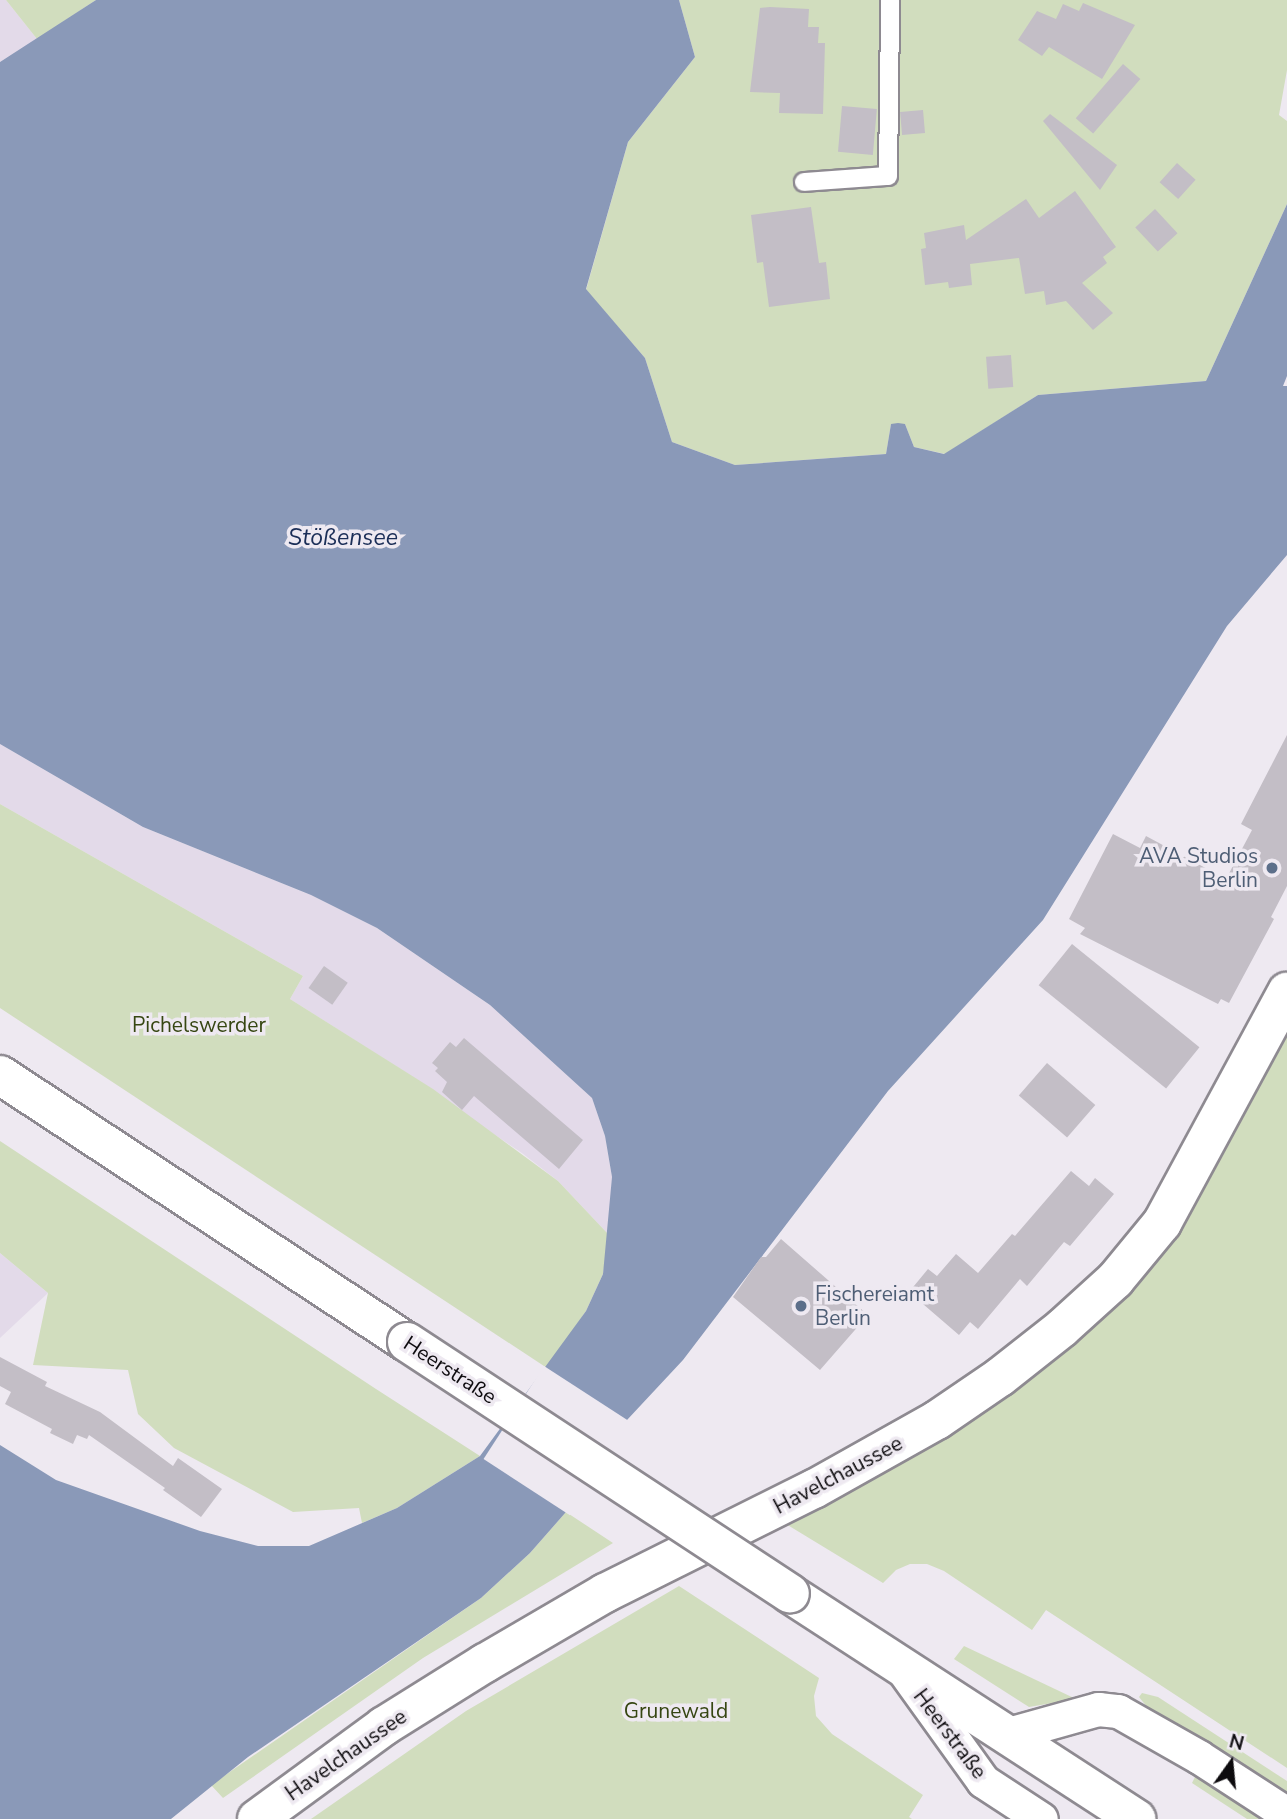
<!DOCTYPE html>
<meta charset="utf-8">
<style>
body{margin:0}
#map{position:relative;width:1287px;height:1819px;overflow:hidden;background:#eee9f1;font-family:"Nunito Sans",sans-serif}
div>[style]{position:absolute}
[style*='--x']{left:calc(var(--x)*1px);top:calc(var(--y)*1px);width:calc(var(--w)*1px);rotate:calc(var(--a)*1deg)}
.built>*{inset:0;background:#e3dae9}
.green>*{inset:0;background:#d1ddbe}
.water>*{inset:0;background:#8a99b8}
.pier>*{inset:0;background:#eee9f1;transform-origin:0 0}
.building>*{inset:0;background:#c3bec6;transform-origin:0 0}
.roads{filter:drop-shadow(2px 0 #8e8a91) drop-shadow(-2px 0 #8e8a91) drop-shadow(0 2px #8e8a91) drop-shadow(0 -2px #8e8a91)}
.service>*{height:18px;margin:-9px;padding:0 9px;transform-origin:9px;border-radius:9px;background:#fff}
.minor>*{height:33px;margin:-16.5px;padding:0 16.5px;transform-origin:16.5px;border-radius:16.5px;background:#fff}
.tertiary>*{height:38px;margin:-19px;padding:0 19px;transform-origin:19px;border-radius:19px;background:#fff}
.primary>*{height:38px;margin:-19px;padding:0 19px;transform-origin:19px;border-radius:19px;background:#fff}
.bridges{filter:drop-shadow(2px 0 #8e8a91) drop-shadow(-2px 0 #8e8a91) drop-shadow(0 2px #8e8a91) drop-shadow(0 -2px #8e8a91)}
.primary-bridge>*{height:38px;margin:-19px;padding:0 19px;transform-origin:19px;border-radius:19px;background:#fff}
.dots>*{width:19px;height:19px;translate:-50% -50%;box-sizing:border-box;border:4px solid #eee9f1;border-radius:50%}
span{translate:-50% -50%;white-space:nowrap;text-align:center;line-height:1.15;-webkit-text-stroke:7px #eee9f1;paint-order:stroke}
.service-label{font-size:21px;color:#4e5e75}
.right{translate:-100% -50%;text-align:right}
.left{translate:0 -50%;text-align:left}
.park-label{font-size:21px;color:#364612}
.street-label{font-size:21px;color:#0d0b0e}
.water-label{font-size:23px;color:#1b2e57;font-style:italic}
.north{position:absolute;left:1196px;top:1728px;width:70px;height:70px;-webkit-text-stroke:5px #eee9f1;paint-order:stroke;rotate:15deg;font-size:19px;font-weight:700;line-height:28px;text-align:center;color:#0d0b0e}
.north::after{content:'';display:block;margin:auto;width:24px;height:32px;background:#0d0b0e;clip-path:polygon(50% 0,100% 100%,50% 72%,0 100%)}
</style>
<div id="map">
<div class="built">
<div style="clip-path:polygon(0 0,6px 0,37px 39px,0 62px)"></div>
<div style="clip-path:polygon(0 744px,143px 827px,311px 895px,377px 928px,490px 1005px,592px 1098px,605px 1136px,612px 1177px,609px 1235px,558px 1181px,522px 1153px,462px 1113px,432px 1089px,290px 999px,303px 976px,0 804px)"></div>
<div style="clip-path:polygon(0 1253px,48px 1293px,0 1338px)"></div>
</div>
<div class="green">
<div style="clip-path:polygon(6px 0,96px 0,37px 39px)"></div>
<div style="clip-path:polygon(679px 0,1287px 0,1287px 70px,1279px 115px,1287px 121px,1287px 204px,1206px 381px,1038px 395px,945px 454px,914px 447px,905px 424px,891px 424px,886px 454px,735px 465px,672px 442px,645px 358px,586px 290px,628px 142px,695px 57px)"></div>
<div style="clip-path:polygon(0 804px,303px 976px,290px 999px,433px 1089px,558px 1181px,609px 1235px,603px 1274px,586px 1311px,547px 1368px,0 1008px)"></div>
<div style="clip-path:polygon(1287px 1031px,1287px 1768px,1046px 1610px,1032px 1630px,944px 1571px,927px 1564px,910px 1564px,896px 1570px,883px 1583px,781px 1521px,1068px 1345px)"></div>
<div style="clip-path:polygon(0 1141px,376px 1389px,480px 1456px,397px 1508px,362px 1523px,359px 1508px,293px 1512px,174px 1448px,138px 1414px,128px 1370px,33px 1365px,48px 1293px,0 1253px)"></div>
<div style="clip-path:polygon(566px 1512px,613px 1543px,423px 1658px,223px 1798px,211px 1785px,481px 1598px,530px 1553px)"></div>
<div style="clip-path:polygon(679px 1586px,819px 1678px,814px 1696px,816px 1716px,832px 1734px,923px 1795px,909px 1817px,912px 1819px,311px 1819px,466px 1711px)"></div>
<div style="clip-path:polygon(964px 1646px,1076px 1699px,1029px 1707px,954px 1659px)"></div>
<div style="clip-path:polygon(1142px 1693px,1158px 1697px,1287px 1781px,1287px 1795px,1147px 1707px,1139px 1697px)"></div>
<div style="clip-path:polygon(1199px 1769px,1276px 1819px,1247px 1819px,1192px 1783px)"></div>
</div>
<div class="water">
<div style="clip-path:polygon(96px 0,679px 0,695px 57px,628px 142px,586px 289px,645px 358px,672px 442px,735px 465px,886px 454px,891px 424px,898px 423px,905px 424px,914px 447px,944px 454px,1038px 395px,1206px 381px,1287px 204px,1287px 376px,1283px 386px,1287px 386px,1287px 555px,1227px 626px,1043px 920px,888px 1091px,683px 1360px,627px 1420px,566px 1512px,530px 1553px,481px 1598px,248px 1757px,171px 1819px,0 1819px,0 1445px,56px 1480px,200px 1531px,258px 1546px,309px 1546px,397px 1508px,480px 1456px,586px 1311px,603px 1274px,612px 1177px,605px 1136px,592px 1098px,490px 1005px,377px 928px,311px 895px,143px 827px,0 744px,0 62px)"></div>
</div>
<div class="pier">
<div style="left:544px;top:1366px;width:103px;height:111px;rotate:33deg"></div>
</div>
<div class="building">
<div style="clip-path:polygon(1083px 3px,1135px 25px,1102px 79px,1049px 47px,1042px 56px,1018px 40px,1037px 11px,1056px 19px,1063px 4px,1079px 11px)"></div>
<div style="clip-path:polygon(770px 7px,809px 9px,808px 27px,819px 27px,818px 43px,825px 43px,823px 114px,779px 113px,780px 93px,750px 92px,760px 8px)"></div>
<div style="left:1123px;top:64px;width:23px;height:72px;rotate:41deg"></div>
<div style="left:842px;top:106px;width:35px;height:46px;rotate:5deg"></div>
<div style="left:923px;top:110px;width:23px;height:23px;rotate:85deg"></div>
<div style="clip-path:polygon(1050px 114px,1117px 165px,1100px 190px,1043px 121px)"></div>
<div style="left:1177px;top:163px;width:25px;height:26px;rotate:42deg"></div>
<div style="clip-path:polygon(1075px 191px,1116px 247px,1103px 257px,1107px 263px,1082px 283px,1113px 313px,1093px 330px,1066px 301px,1046px 305px,1044px 291px,1025px 294px,1019px 258px,970px 264px,972px 285px,949px 288px,948px 282px,925px 285px,921px 249px,926px 248px,924px 233px,964px 225px,966px 240px,1026px 199px,1039px 218px)"></div>
<div style="clip-path:polygon(811px 207px,819px 263px,826px 262px,830px 299px,769px 307px,763px 262px,757px 263px,751px 215px)"></div>
<div style="left:1155px;top:209px;width:33px;height:27px;rotate:47deg"></div>
<div style="left:1011px;top:355px;width:32px;height:25px;rotate:86deg"></div>
<div style="clip-path:polygon(1287px 735px,1287px 886px,1271px 917px,1274px 919px,1229px 1003px,1221px 999px,1218px 1004px,1080px 934px,1085px 928px,1069px 919px,1113px 834px,1140px 848px,1146px 836px,1226px 879px,1252px 830px,1241px 824px)"></div>
<div style="left:1072px;top:944px;width:164px;height:53px;rotate:39deg"></div>
<div style="left:324px;top:966px;width:29px;height:27px;rotate:35deg"></div>
<div style="clip-path:polygon(464px 1038px,583px 1140px,559px 1169px,474px 1096px,462px 1110px,442px 1092px,447px 1082px,435px 1071px,438px 1068px,432px 1063px,450px 1042px,456px 1047px)"></div>
<div style="left:1047px;top:1063px;width:64px;height:43px;rotate:41deg"></div>
<div style="clip-path:polygon(1071px 1171px,1089px 1186px,1095px 1178px,1114px 1194px,1070px 1246px,1064px 1242px,1027px 1286px,1020px 1279px,978px 1329px,970px 1322px,959px 1335px,909px 1292px,928px 1269px,937px 1276px,956px 1254px,978px 1273px,1012px 1234px,1015px 1236px)"></div>
<div style="clip-path:polygon(781px 1239px,868px 1315px,820px 1370px,733px 1297px,761px 1257px,766px 1257px)"></div>
<div style="clip-path:polygon(0 1357px,47px 1382px,45px 1386px,100px 1412px,173px 1466px,178px 1458px,222px 1489px,201px 1517px,163px 1490px,165px 1488px,89px 1435px,87px 1439px,77px 1435px,73px 1444px,50px 1433px,52px 1429px,5px 1404px,11px 1392px,0 1386px)"></div>
</div>
<div class="roads">
<div class="service">
<div style="--x:804;--y:182;--w:84;--a:-4.1"></div>
<div style="--x:888;--y:176;--w:176;--a:-89.3"></div>
</div>
<div class="minor">
<div style="--x:904;--y:1671;--w:135;--a:54.3"></div>
<div style="--x:983;--y:1781;--w:69;--a:33.2"></div>
<div style="--x:1005;--y:1735;--w:97;--a:-15.6"></div>
<div style="--x:1098;--y:1709;--w:20;--a:6"></div>
<div style="--x:1118;--y:1711;--w:93;--a:29.6"></div>
<div style="--x:1199;--y:1757;--w:105;--a:32.9"></div>
</div>
<div class="tertiary">
<div style="--x:257;--y:1819;--w:157;--a:-36.2"></div>
<div style="--x:384;--y:1726;--w:119;--a:-32"></div>
<div style="--x:485;--y:1663;--w:139;--a:-30.3"></div>
<div style="--x:605;--y:1593;--w:233;--a:-26.5"></div>
<div style="--x:814;--y:1489;--w:141;--a:-29.3"></div>
<div style="--x:937;--y:1420;--w:76;--a:-34.3"></div>
<div style="--x:1000;--y:1377;--w:79;--a:-38.3"></div>
<div style="--x:1062;--y:1328;--w:72;--a:-42.2"></div>
<div style="--x:1115;--y:1280;--w:74;--a:-50.5"></div>
<div style="--x:1162;--y:1223;--w:263;--a:-61.6"></div>
</div>
<div class="primary">
<div style="--x:0;--y:1075;--w:487;--a:33.3"></div>
<div style="--x:790;--y:1594;--w:413;--a:33"></div>
</div>
</div>
<div class="bridges">
<div class="primary-bridge">
<div style="--x:407;--y:1342;--w:458;--a:33.3"></div>
</div>
</div>
<div class="dots">
<div style="left:1272px;top:868px;background:#5c6f8a"></div>
<div style="left:801px;top:1306px;background:#5c6f8a"></div>
</div>
<div class="service-label">
<span class="right" style="left:1258px;top:868px">AVA Studios<br>Berlin</span>
<span class="left" style="left:815px;top:1306px">Fischereiamt<br>Berlin</span>
</div>
<div class="park-label">
<span style="left:199px;top:1025px">Pichelswerder</span>
<span style="left:676px;top:1711px">Grunewald</span>
</div>
<div class="street-label">
<span style="left:450px;top:1370px;rotate:33deg">Heerstraße</span>
<span style="left:838px;top:1475px;rotate:-28deg">Havelchaussee</span>
<span style="left:950px;top:1734px;rotate:53deg">Heerstraße</span>
<span style="left:346px;top:1755px;rotate:-35deg">Havelchaussee</span>
</div>
<div class="water-label">
<span style="left:343px;top:538px">Stößensee</span>
</div>
<div class="north">N</div>
</div>
